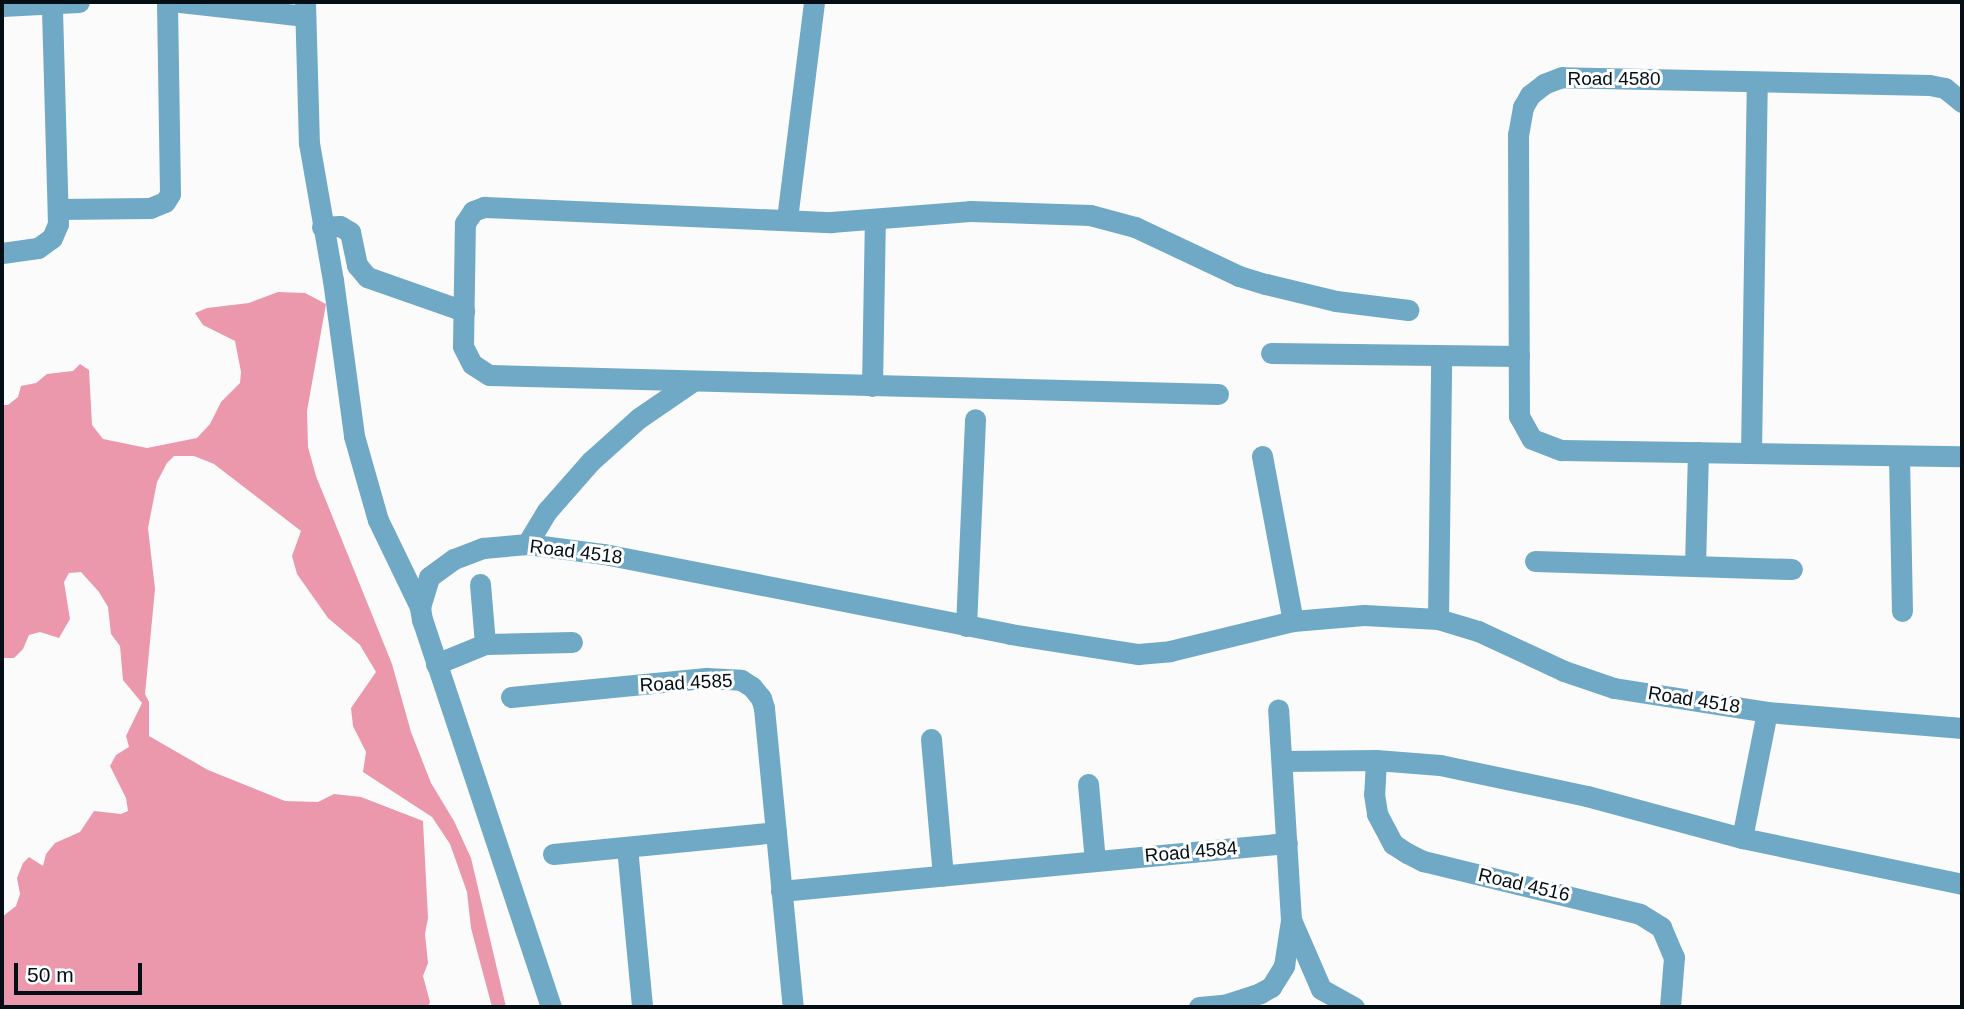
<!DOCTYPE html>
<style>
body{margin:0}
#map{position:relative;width:1964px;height:1009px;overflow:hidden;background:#fbfbfb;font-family:Arial,sans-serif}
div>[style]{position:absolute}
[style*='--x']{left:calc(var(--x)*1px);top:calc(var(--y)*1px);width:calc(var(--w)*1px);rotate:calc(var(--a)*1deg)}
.water>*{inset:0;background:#eb98ac}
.minor>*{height:21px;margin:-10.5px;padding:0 10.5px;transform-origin:10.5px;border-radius:10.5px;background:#70a9c6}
span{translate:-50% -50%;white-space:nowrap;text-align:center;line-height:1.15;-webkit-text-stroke:6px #fff;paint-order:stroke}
.street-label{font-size:19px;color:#030f15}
.frame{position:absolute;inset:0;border:4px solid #030f15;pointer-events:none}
.scale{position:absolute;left:14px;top:963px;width:128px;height:32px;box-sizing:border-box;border:4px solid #030f15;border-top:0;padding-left:9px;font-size:21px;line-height:24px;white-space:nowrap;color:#030f15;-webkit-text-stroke:5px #fff;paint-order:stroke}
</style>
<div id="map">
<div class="water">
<div style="clip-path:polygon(278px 292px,305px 293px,326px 304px,307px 411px,308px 447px,316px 476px,392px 664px,411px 732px,431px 783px,454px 821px,471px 858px,506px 1007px,492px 1007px,471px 928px,467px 892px,450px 844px,432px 817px,363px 772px,366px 752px,353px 726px,351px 708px,376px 672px,360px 645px,328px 618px,297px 574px,292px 556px,301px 531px,214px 464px,194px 456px,174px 456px,167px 463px,157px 482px,148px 528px,155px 589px,145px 694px,149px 702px,149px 736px,208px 770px,285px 801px,318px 802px,334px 794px,361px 797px,423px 821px,428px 918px,425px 934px,428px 963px,423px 976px,430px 1002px,428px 1007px,2px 1007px,2px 917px,16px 906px,20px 894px,17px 878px,23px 863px,29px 857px,43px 866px,46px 854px,55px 843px,80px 832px,94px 811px,121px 814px,128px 811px,126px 798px,110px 766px,116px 755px,129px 747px,126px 736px,142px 703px,123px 680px,120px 646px,111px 634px,108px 607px,99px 592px,81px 572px,69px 573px,64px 582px,70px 619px,59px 638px,40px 632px,29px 635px,23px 649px,14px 658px,2px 658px,2px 405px,8px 405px,18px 397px,21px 386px,36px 383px,47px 374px,73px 371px,80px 364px,89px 370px,92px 425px,103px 439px,147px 448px,197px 438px,210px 424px,221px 402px,240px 383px,241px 372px,235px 341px,203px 325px,195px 313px,207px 308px,249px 303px)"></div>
</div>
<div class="minor">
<div style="--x:180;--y:2;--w:126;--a:6.4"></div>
<div style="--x:305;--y:2;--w:141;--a:88.4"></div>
<div style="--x:309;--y:143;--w:139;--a:80.1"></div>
<div style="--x:333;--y:280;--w:157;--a:82.3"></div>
<div style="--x:354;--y:436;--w:87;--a:74.1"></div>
<div style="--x:378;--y:520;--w:97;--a:64.2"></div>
<div style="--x:2;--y:6;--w:77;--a:-3"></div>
<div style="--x:1962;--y:102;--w:22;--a:-141"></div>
<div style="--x:1945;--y:88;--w:16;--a:-169"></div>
<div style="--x:1929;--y:85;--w:367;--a:-178.8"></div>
<div style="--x:1562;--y:77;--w:19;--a:159"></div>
<div style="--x:1544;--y:84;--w:18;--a:142"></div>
<div style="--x:1530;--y:95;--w:14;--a:120"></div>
<div style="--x:1523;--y:107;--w:27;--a:100"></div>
<div style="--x:1518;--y:134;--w:282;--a:89.8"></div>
<div style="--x:1519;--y:416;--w:26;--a:61"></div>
<div style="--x:1532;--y:439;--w:31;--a:21"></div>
<div style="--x:1561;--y:450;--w:401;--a:0.9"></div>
<div style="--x:58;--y:209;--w:92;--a:-0.6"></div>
<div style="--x:150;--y:208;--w:16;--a:-22"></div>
<div style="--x:165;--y:202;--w:9;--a:-58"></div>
<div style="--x:170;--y:194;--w:192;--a:-90.9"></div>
<div style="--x:787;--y:219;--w:219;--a:-82.9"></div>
<div style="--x:322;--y:227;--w:18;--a:-3"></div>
<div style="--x:340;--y:226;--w:12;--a:31"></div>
<div style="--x:350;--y:232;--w:34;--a:78"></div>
<div style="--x:357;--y:265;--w:16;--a:50"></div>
<div style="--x:367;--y:277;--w:103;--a:19.3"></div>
<div style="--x:2;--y:253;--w:36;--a:-8"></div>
<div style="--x:38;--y:248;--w:17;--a:-36"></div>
<div style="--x:52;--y:238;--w:15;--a:-67"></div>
<div style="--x:58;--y:224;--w:221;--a:-91.6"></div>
<div style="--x:1271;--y:353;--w:248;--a:0.7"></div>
<div style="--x:872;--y:386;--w:166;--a:-89"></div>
<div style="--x:1218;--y:394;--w:729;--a:-178.51"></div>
<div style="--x:489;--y:375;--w:20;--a:-147"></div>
<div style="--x:472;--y:364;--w:20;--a:-117"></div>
<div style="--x:463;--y:346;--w:123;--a:-89.1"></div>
<div style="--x:465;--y:223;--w:14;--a:-56"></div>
<div style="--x:473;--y:211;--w:12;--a:-20"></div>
<div style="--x:484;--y:207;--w:347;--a:2.5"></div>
<div style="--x:831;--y:222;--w:139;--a:-4.5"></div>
<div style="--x:970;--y:211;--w:120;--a:1.9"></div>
<div style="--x:1090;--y:215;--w:47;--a:14.9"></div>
<div style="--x:1135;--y:227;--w:115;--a:25.2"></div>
<div style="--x:1239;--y:276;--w:28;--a:17"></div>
<div style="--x:1266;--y:284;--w:72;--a:13.7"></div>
<div style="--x:1336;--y:301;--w:73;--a:7.1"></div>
<div style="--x:1751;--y:453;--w:371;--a:-89.1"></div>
<div style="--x:1262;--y:456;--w:168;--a:79.4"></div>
<div style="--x:1899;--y:456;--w:155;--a:88.9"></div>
<div style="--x:527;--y:544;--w:39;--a:-59"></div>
<div style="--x:547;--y:511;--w:67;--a:-48.7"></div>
<div style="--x:591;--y:461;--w:64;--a:-41.9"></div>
<div style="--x:639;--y:418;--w:65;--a:-34.4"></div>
<div style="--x:1535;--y:561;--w:257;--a:1.8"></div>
<div style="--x:1695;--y:566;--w:114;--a:-88.5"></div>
<div style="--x:480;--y:584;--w:60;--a:85.2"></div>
<div style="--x:1438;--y:619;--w:263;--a:-89.3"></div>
<div style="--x:966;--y:626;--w:207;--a:-87.5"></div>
<div style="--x:436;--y:664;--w:53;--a:-22.2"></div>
<div style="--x:485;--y:644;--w:87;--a:-1.3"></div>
<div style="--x:511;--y:697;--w:196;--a:-5.6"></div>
<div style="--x:706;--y:678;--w:35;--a:3"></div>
<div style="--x:741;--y:680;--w:13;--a:32"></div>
<div style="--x:752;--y:687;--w:14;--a:51"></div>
<div style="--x:761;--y:698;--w:10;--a:73"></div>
<div style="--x:764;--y:708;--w:300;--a:84.5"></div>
<div style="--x:931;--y:739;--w:137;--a:85"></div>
<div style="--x:1376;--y:760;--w:34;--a:93"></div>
<div style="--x:1374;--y:794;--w:20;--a:81"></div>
<div style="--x:1377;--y:814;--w:34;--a:62"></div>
<div style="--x:1393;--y:844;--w:17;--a:33"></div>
<div style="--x:1407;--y:853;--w:18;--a:27"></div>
<div style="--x:1423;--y:861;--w:223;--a:13.7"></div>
<div style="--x:1640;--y:914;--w:25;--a:32"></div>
<div style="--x:1661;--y:927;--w:33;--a:67"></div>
<div style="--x:1674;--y:957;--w:50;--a:94.6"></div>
<div style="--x:1282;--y:761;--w:94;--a:-0.6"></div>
<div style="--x:1376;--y:760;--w:64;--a:4.5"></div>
<div style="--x:1440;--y:765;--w:150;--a:11.9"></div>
<div style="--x:1587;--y:796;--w:161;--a:15.2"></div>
<div style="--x:1742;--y:838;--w:225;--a:11.8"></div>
<div style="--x:1088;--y:784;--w:77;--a:84.8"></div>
<div style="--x:1742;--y:838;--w:128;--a:-78.8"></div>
<div style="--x:627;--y:847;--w:161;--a:84.6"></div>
<div style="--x:553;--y:854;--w:224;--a:-5.6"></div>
<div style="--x:781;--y:891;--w:508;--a:-5.42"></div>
<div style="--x:1292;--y:922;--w:73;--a:66.6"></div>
<div style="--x:1321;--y:989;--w:38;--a:29"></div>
<div style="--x:551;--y:1007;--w:408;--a:-108.4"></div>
<div style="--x:422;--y:620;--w:13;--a:-99"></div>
<div style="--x:420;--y:607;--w:31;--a:-73"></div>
<div style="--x:429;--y:577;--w:31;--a:-36"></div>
<div style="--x:454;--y:559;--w:31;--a:-21"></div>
<div style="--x:483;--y:548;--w:44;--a:-5.2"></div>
<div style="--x:527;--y:544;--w:78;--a:7.4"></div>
<div style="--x:604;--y:554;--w:414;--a:11.1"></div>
<div style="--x:1010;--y:634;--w:130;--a:8.9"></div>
<div style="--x:1138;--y:654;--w:32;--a:-5"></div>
<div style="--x:1170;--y:651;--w:127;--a:-13.7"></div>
<div style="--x:1293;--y:621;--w:71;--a:-4.8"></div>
<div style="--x:1364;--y:615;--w:74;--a:3.1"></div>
<div style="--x:1438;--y:619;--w:42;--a:16.7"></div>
<div style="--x:1478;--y:631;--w:95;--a:24.9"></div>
<div style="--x:1564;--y:671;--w:53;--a:18.8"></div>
<div style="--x:1614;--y:688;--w:155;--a:8.9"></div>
<div style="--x:1767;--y:712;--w:196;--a:4.7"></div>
<div style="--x:1199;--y:1007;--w:25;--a:-5"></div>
<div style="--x:1224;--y:1005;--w:38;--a:-18"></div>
<div style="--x:1260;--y:993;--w:13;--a:-29"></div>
<div style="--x:1271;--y:987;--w:25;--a:-58"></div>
<div style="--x:1284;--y:966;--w:47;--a:-81.3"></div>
<div style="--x:1291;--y:920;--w:211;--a:-93.5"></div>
</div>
<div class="street-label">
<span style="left:1614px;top:79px">Road 4580</span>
<span style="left:576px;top:552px;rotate:7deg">Road 4518</span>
<span style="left:686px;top:683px;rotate:-3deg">Road 4585</span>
<span style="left:1694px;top:700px;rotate:9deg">Road 4518</span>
<span style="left:1191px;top:852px;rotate:-5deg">Road 4584</span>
<span style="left:1524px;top:885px;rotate:13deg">Road 4516</span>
</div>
<div class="frame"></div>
<div class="scale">50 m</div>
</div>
